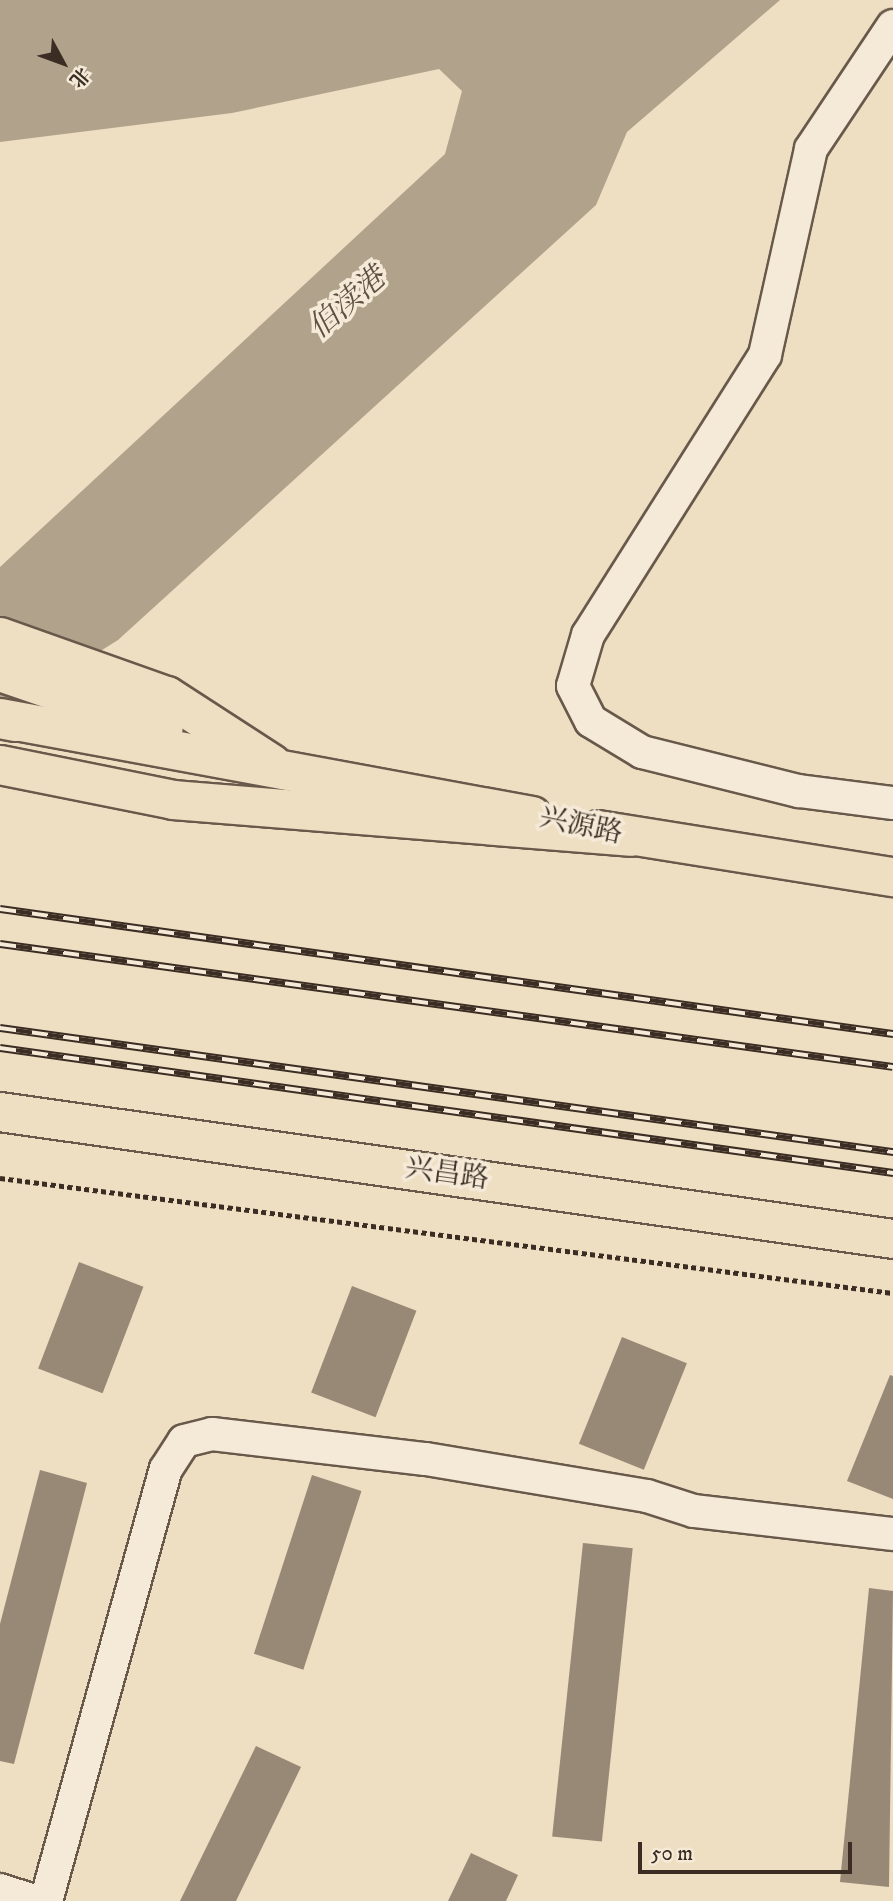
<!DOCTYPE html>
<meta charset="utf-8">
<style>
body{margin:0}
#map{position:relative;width:893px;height:1901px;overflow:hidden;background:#eedec2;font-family:"IM FELL DW Pica","Noto Serif SC",serif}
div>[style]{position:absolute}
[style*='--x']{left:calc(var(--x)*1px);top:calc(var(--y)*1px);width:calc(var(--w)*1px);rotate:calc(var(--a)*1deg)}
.water>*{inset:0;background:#b1a28c}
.building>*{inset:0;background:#988976;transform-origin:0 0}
.path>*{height:4.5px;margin-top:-2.25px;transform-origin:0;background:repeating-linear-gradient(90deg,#3b2d23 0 5px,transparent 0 8.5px)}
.roads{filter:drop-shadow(2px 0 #68594b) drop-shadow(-2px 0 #68594b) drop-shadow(0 2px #68594b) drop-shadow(0 -2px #68594b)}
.minor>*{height:32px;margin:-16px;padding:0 16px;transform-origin:16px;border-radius:16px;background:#f4ead7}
.major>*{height:38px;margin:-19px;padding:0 19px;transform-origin:19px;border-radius:19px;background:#eedec2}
.highway>*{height:38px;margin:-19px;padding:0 19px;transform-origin:19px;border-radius:19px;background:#eedec2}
.rail>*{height:8px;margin-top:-4px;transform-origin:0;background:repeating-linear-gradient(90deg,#f4ead7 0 16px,#3b2d23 0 32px);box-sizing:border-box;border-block:2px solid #3b2d23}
span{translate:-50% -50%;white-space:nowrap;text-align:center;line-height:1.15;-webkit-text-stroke:7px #f4ead7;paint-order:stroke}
.street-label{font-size:28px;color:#3b2d23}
.water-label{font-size:30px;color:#5e5042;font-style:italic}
.north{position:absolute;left:28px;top:28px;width:70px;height:70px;-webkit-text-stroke:5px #f4ead7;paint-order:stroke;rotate:131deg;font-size:19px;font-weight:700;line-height:28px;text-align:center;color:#3b2d23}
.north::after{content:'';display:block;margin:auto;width:24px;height:32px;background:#3b2d23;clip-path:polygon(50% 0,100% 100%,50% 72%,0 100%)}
.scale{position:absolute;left:638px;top:1842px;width:214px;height:32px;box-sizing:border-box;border:4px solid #3b2d23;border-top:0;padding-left:9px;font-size:21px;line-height:24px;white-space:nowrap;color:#3b2d23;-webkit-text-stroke:5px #f4ead7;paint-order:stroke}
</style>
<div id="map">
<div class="water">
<div style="clip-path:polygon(0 0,780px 0,627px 132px,596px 205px,118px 640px,0 714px,0 567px,445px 154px,462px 91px,439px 69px,232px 113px,0 142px)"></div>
</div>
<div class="building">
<div style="left:79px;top:1262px;width:69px;height:114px;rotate:21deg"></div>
<div style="left:352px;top:1286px;width:69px;height:114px;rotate:21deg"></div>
<div style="left:622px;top:1337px;width:70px;height:115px;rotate:22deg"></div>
<div style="clip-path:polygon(890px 1375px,893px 1376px,893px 1499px,847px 1481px)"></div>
<div style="clip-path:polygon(40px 1470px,87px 1483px,14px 1764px,0 1761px,0 1624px)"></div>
<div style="left:312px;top:1475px;width:52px;height:188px;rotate:18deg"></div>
<div style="left:583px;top:1543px;width:50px;height:295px;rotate:6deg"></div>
<div style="clip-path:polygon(869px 1588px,893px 1591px,889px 1887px,840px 1882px)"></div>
<div style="clip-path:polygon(256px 1746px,301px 1767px,236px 1901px,180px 1901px)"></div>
<div style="clip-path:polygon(471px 1853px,518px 1875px,506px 1901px,448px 1901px)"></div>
</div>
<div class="path">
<div style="--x:0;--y:1178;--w:900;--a:7.34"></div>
</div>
<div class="roads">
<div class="minor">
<div style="--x:893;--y:26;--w:148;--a:123.7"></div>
<div style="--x:811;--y:149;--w:211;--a:102.6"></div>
<div style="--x:765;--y:355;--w:331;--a:122.3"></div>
<div style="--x:588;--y:635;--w:53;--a:106.4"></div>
<div style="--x:573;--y:686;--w:39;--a:63"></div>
<div style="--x:591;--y:721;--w:60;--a:31.3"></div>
<div style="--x:642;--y:752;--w:162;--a:14"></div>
<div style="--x:799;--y:791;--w:95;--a:7.3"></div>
<div style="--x:0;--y:1890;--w:35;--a:18"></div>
<div style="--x:46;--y:1901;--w:448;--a:-74.5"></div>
<div style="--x:166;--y:1469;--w:33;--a:-57"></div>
<div style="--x:184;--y:1441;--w:29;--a:-14"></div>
<div style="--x:212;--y:1434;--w:215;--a:6.7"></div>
<div style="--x:426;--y:1459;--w:224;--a:9.5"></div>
<div style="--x:647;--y:1496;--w:49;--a:17.7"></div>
<div style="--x:694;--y:1511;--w:200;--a:6.6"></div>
</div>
<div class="major">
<div style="--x:0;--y:672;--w:173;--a:18.9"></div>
<div style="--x:0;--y:718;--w:541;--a:10.44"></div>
<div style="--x:598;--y:830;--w:299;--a:9.1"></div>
<div style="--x:0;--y:1112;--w:902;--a:8.09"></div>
</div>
<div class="highway">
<div style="--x:0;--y:637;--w:177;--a:19.5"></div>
<div style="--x:167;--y:696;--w:125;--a:32.9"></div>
<div style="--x:0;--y:719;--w:16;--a:11"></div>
<div style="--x:0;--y:765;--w:177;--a:11.4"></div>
<div style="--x:173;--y:800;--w:459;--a:4.6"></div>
</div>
</div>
<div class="rail">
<div style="--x:0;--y:909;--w:902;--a:7.97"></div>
<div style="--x:0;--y:944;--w:901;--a:7.84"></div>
<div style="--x:0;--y:1028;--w:902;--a:7.91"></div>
<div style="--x:0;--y:1048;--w:902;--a:7.97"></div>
</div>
<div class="street-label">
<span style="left:581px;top:826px;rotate:12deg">兴源路</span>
<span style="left:447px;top:1174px;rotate:8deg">兴昌路</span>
</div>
<div class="water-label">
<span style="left:348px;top:304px;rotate:-41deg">伯渎港</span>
</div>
<div class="north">北</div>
<div class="scale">50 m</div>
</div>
